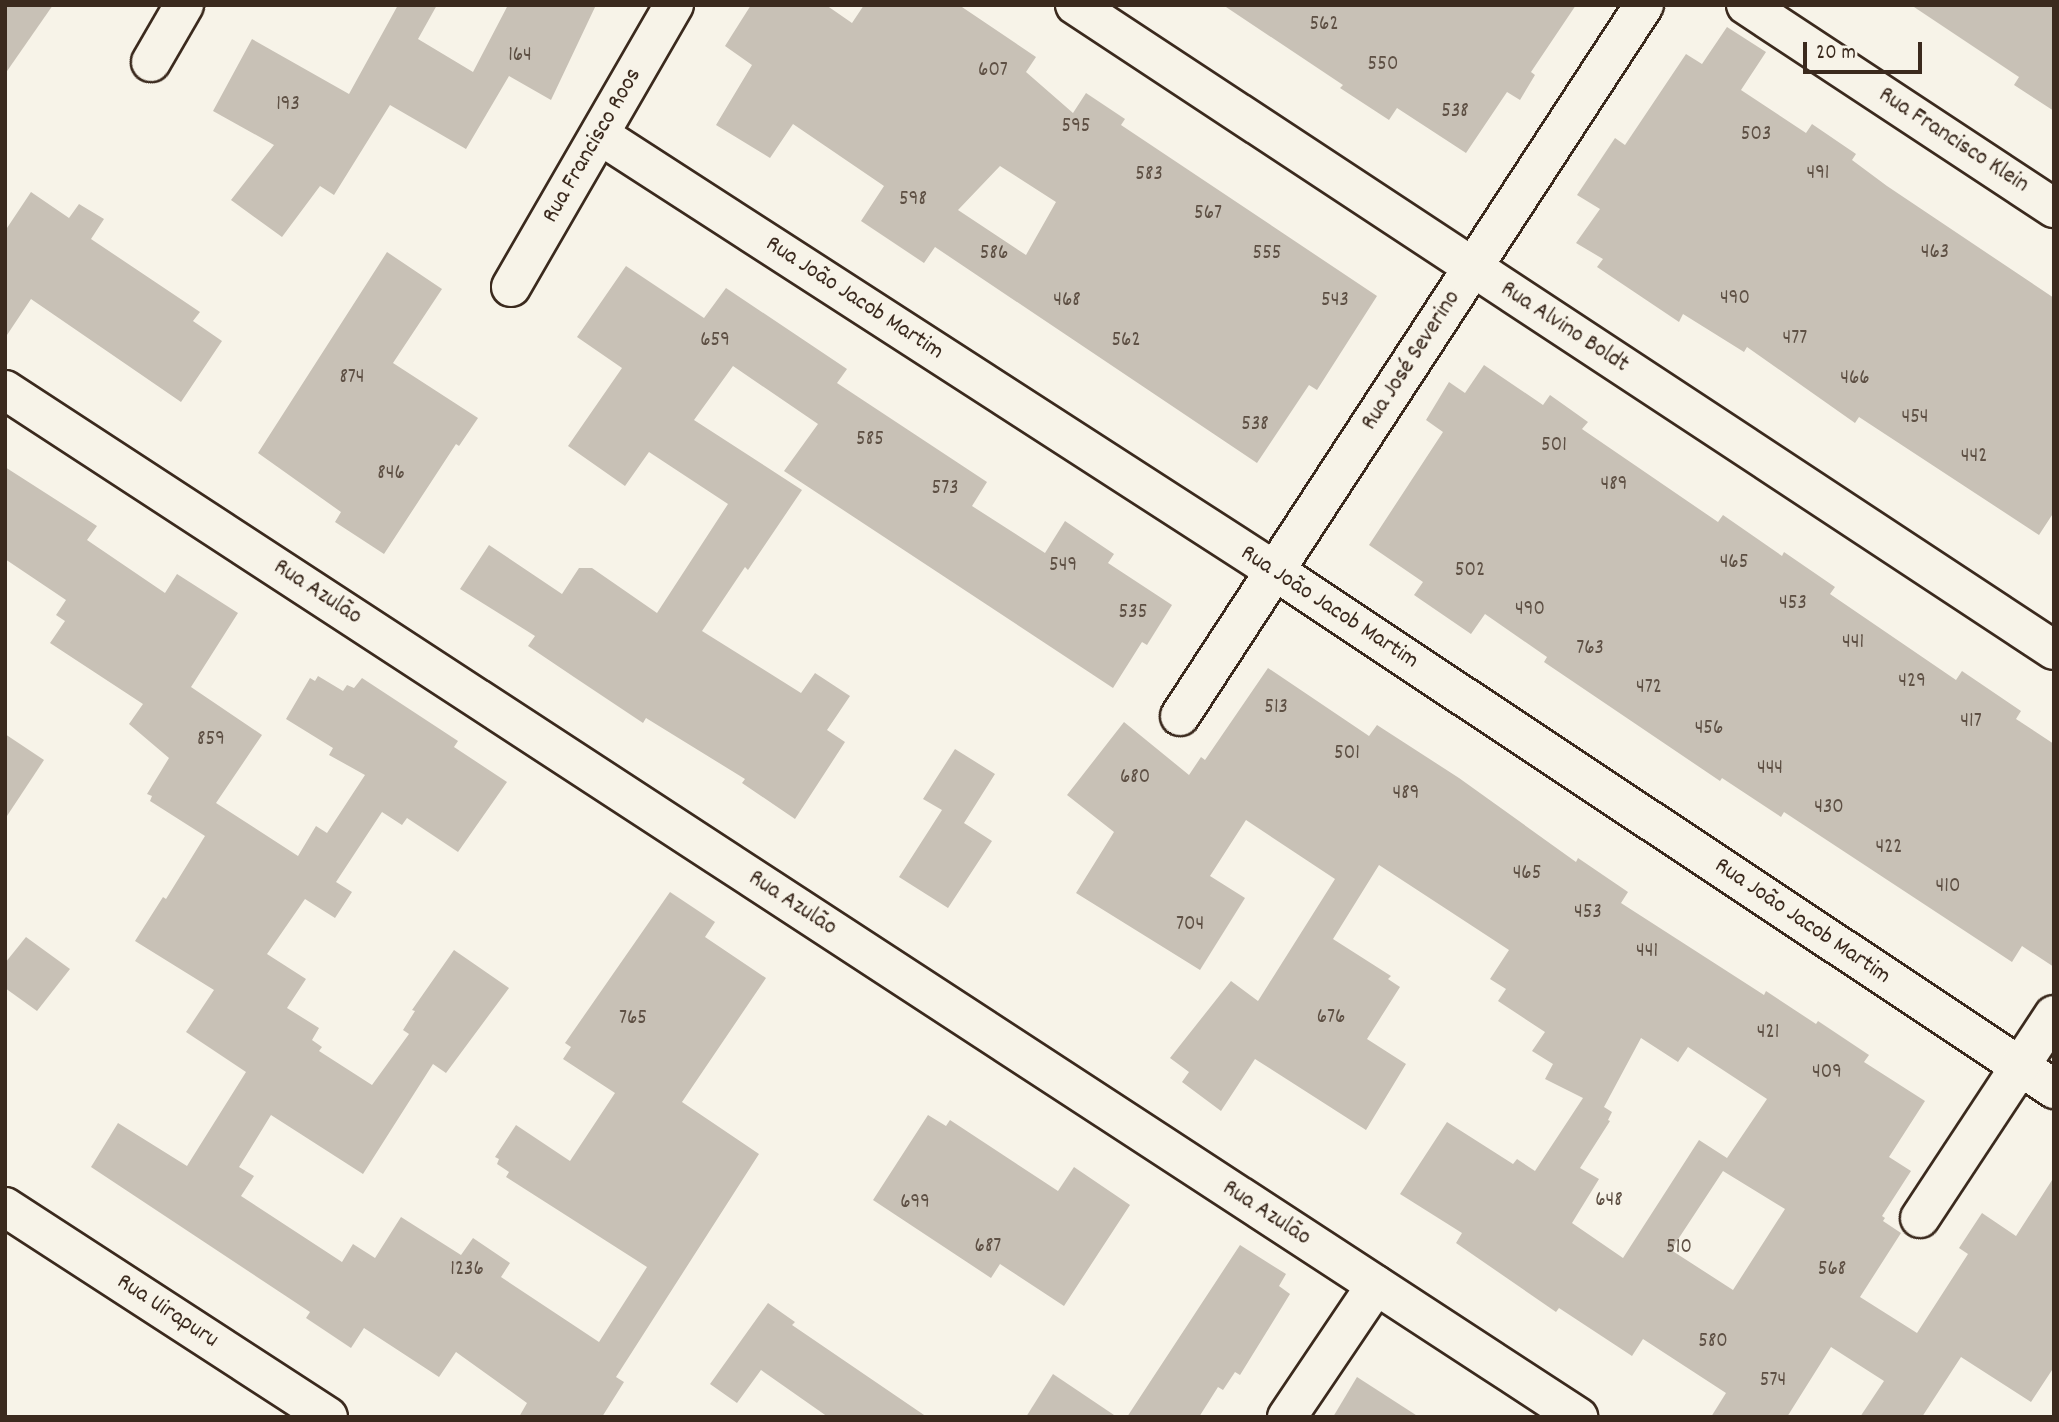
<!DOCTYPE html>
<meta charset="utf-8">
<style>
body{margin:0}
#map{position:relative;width:2059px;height:1422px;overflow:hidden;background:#f7f3e8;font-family:Dekko,sans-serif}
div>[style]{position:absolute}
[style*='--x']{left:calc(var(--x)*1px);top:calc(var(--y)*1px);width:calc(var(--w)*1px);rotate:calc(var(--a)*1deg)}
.building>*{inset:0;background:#c8c1b6}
.roads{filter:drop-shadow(2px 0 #3b2a1e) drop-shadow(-2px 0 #3b2a1e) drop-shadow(0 2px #3b2a1e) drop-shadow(0 -2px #3b2a1e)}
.minor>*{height:38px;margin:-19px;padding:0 19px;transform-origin:19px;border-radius:19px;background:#f7f3e8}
span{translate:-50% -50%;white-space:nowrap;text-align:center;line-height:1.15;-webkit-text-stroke:5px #f7f3e8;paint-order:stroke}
.number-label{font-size:21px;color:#5e5044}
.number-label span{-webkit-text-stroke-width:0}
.street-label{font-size:24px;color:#3b2a1e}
.frame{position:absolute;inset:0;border:7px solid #3b2a1e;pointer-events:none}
.scale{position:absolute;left:1803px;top:42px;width:119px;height:32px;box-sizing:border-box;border:4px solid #3b2a1e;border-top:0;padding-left:9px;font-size:21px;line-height:24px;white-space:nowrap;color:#3b2a1e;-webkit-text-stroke:5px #f7f3e8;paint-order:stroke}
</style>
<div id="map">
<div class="building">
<div style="clip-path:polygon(5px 5px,53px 5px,5px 74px)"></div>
<div style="clip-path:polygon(398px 5px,437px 5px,418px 39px,473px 72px,508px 5px,596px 5px,551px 100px,509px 76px,466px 149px,390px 105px,334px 195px,320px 186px,282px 237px,231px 200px,274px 145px,213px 111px,252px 39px,349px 94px)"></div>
<div style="clip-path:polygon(evenodd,751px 5px,826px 5px,852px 23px,864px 5px,959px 5px,1036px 57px,1026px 72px,1073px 113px,1086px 93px,1125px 119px,1121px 125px,1377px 296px,1317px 390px,1309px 385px,1257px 463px,935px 247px,924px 263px,861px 221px,884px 186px,793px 124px,770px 158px,716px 125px,752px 65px,725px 46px,751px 5px,1000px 166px,1056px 202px,1026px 255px,958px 210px,1000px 166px)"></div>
<div style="clip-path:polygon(1223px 5px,1576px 5px,1531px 72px,1535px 75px,1520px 100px,1507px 92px,1466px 153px,1397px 108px,1389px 120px,1340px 88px,1343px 85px)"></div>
<div style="clip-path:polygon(1911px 5px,2054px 5px,2054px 111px,2014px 85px,2019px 77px)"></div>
<div style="clip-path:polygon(1727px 27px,1766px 52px,1741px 90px,1806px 133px,1812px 124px,1856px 154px,1852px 160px,1887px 186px,2054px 298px,2054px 512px,2039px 535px,1859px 417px,1855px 423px,1747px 347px,1744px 352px,1683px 314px,1679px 322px,1597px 267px,1603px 259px,1576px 243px,1600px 209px,1577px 195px,1615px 138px,1625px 145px,1686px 54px,1702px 64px)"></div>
<div style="clip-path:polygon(31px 192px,69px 218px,79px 204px,104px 219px,91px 239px,200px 312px,193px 321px,222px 341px,181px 402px,31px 299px,5px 338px,5px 231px)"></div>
<div style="clip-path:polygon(387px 252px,442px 289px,393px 363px,478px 418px,459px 446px,456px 444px,384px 554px,335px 522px,341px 512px,258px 453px)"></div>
<div style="clip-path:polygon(626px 266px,704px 318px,726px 288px,847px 369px,837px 383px,987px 482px,972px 506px,1045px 553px,1065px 521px,1114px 554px,1108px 563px,1172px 605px,1147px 645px,1142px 642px,1113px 688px,784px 471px,818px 424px,733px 366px,694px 420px,802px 490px,748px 570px,745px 567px,702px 631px,801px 693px,815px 673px,850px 696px,827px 730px,845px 742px,795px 819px,742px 783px,745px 779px,646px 718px,643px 723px,574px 677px,528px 646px,535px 636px,460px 589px,489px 545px,562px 594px,579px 568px,592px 568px,657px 613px,728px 504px,649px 452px,625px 486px,568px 446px,622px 368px,577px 337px)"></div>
<div style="clip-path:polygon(1484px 365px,1543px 405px,1550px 395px,1588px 422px,1582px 429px,1718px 522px,1723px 515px,1782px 556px,1784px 552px,1835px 587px,1830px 594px,1956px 680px,1962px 671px,2021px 711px,2016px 719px,2054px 744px,2054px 967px,2022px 946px,2012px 962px,1784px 812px,1781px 817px,1722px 778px,1720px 781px,1544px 662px,1547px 657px,1485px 614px,1471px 634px,1414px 595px,1423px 582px,1369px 545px,1443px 432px,1426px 420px,1449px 382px,1465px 393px)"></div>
<div style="clip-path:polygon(5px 467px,97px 526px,87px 540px,165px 593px,177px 574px,238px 613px,191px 687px,262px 735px,216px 803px,298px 856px,316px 826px,327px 833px,365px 775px,329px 755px,333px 748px,286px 719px,310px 678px,315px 681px,318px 676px,343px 691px,347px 685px,354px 688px,362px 678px,458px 741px,454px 747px,507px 782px,458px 852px,407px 818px,402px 825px,382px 812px,336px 882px,352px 892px,335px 918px,305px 899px,267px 954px,306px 979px,287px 1008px,319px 1028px,312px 1040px,322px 1047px,319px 1051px,372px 1085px,409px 1034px,403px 1030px,415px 1011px,412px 1010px,454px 950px,509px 988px,446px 1073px,433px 1064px,363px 1174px,271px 1115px,239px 1167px,254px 1176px,241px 1196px,342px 1262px,353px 1244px,375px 1258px,401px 1217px,461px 1255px,473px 1238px,510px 1263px,501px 1277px,599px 1342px,647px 1267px,506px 1177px,509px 1172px,497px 1164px,499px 1159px,495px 1157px,516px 1125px,570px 1161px,615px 1093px,563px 1059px,571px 1047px,565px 1043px,670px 892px,715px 922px,705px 937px,766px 978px,682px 1102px,759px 1154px,616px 1377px,624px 1382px,602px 1417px,519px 1417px,527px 1403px,456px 1352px,439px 1377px,364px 1328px,351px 1348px,306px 1318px,310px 1312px,91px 1167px,118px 1123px,187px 1166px,246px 1072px,186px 1032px,214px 990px,135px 941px,163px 897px,166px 899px,205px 836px,150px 801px,152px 796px,147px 794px,169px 758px,129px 724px,143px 704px,50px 643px,65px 621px,56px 615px,66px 600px,5px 559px)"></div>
<div style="clip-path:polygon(evenodd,1268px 668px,1369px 736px,1377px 725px,1459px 778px,1576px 862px,1578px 858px,1628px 892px,1621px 903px,1764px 995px,1766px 991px,1816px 1024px,1818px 1021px,1869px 1055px,1864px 1062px,1925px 1101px,1889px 1157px,1911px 1171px,1882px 1216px,1885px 1218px,1883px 1221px,1901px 1233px,1860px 1297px,1917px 1333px,1968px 1254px,1959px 1248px,1982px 1213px,2016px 1236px,2054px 1177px,2054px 1367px,2031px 1402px,1961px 1357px,1922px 1417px,1860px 1417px,1884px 1381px,1831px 1347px,1787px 1417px,1711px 1417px,1726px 1393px,1643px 1339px,1632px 1356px,1559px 1308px,1556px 1312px,1456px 1243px,1462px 1233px,1400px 1194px,1447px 1122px,1513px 1164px,1517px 1159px,1535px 1171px,1583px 1098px,1545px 1079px,1553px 1064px,1532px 1051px,1545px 1032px,1498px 1001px,1506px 989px,1490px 979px,1509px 950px,1379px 865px,1333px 939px,1391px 976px,1388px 979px,1400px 987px,1367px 1039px,1406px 1064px,1366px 1130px,1255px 1059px,1221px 1111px,1182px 1082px,1189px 1072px,1170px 1058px,1231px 981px,1258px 1001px,1335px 879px,1246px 820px,1210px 876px,1245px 898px,1200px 970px,1076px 893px,1114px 832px,1067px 795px,1124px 722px,1189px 775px,1201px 757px,1205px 760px,1268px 668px,1641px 1038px,1678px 1062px,1688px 1047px,1767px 1099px,1727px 1158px,1699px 1140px,1623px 1258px,1572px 1223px,1599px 1179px,1580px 1168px,1610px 1121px,1608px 1120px,1612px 1112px,1604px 1107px,1641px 1038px,1268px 668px,1723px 1171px,1785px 1209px,1733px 1290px,1671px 1250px,1723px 1171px)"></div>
<div style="clip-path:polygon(5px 734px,44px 760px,5px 819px)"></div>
<div style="clip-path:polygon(955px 749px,995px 774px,964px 823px,992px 841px,948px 908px,899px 877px,942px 810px,923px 799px)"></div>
<div style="clip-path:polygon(26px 937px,70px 969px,37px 1011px,5px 988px,5px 963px)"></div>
<div style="clip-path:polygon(928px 1115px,946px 1126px,950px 1120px,1058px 1191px,1074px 1167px,1130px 1205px,1064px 1306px,1000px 1264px,991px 1278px,873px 1200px)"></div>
<div style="clip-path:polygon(1240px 1245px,1286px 1274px,1279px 1286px,1290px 1294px,1240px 1375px,1235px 1372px,1223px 1390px,1218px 1387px,1199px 1417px,1127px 1417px)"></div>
<div style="clip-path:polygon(768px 1303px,795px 1322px,792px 1325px,927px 1417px,828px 1417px,761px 1370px,737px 1403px,710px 1384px)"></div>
<div style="clip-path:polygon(1053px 1374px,1117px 1417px,1026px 1417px)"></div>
<div style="clip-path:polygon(1357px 1377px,1419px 1417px,1333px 1417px)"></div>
</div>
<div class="roads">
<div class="minor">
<div style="--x:1075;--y:5;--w:1172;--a:33.38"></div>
<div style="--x:1746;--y:5;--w:369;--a:33.4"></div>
<div style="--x:151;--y:62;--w:66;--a:-59.9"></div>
<div style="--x:600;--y:135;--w:804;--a:32.86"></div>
<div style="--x:1275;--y:571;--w:936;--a:33.62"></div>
<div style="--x:511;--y:287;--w:326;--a:-60"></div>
<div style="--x:5;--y:390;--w:1879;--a:33.14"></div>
<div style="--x:1180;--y:716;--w:849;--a:-56.87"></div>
<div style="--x:5;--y:1207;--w:385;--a:33"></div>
<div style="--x:1920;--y:1218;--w:243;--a:-56.6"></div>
<div style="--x:1287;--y:1417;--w:159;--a:-56"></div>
</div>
</div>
<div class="number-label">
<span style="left:1324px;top:25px">562</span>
<span style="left:520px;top:56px">164</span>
<span style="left:1383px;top:65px">550</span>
<span style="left:993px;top:71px">607</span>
<span style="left:288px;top:105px">193</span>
<span style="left:1455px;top:112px">538</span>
<span style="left:1076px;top:127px">595</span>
<span style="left:1756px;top:135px">503</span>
<span style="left:1818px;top:174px">491</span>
<span style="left:1149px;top:175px">583</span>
<span style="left:913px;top:200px">598</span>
<span style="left:1208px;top:214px">567</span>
<span style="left:1935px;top:253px">463</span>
<span style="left:994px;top:254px">586</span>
<span style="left:1267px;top:254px">555</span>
<span style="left:1735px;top:299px">490</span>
<span style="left:1067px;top:301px">468</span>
<span style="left:1335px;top:301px">543</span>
<span style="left:1795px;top:339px">477</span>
<span style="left:715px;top:341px">659</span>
<span style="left:1126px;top:341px">562</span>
<span style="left:352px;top:378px">874</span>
<span style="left:1855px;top:379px">466</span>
<span style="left:1915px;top:418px">454</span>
<span style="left:1255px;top:425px">538</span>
<span style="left:870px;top:440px">585</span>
<span style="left:1554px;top:446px">501</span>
<span style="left:1974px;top:457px">442</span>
<span style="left:391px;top:474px">846</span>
<span style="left:1614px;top:485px">489</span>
<span style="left:945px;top:489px">573</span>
<span style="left:1734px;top:563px">465</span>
<span style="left:1063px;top:566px">549</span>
<span style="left:1470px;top:571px">502</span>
<span style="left:1793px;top:604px">453</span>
<span style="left:1530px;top:610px">490</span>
<span style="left:1133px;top:613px">535</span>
<span style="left:1853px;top:643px">441</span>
<span style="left:1590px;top:649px">763</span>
<span style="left:1912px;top:682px">429</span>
<span style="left:1649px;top:688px">472</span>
<span style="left:1276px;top:708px">513</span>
<span style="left:1971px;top:722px">417</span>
<span style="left:1709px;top:729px">456</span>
<span style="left:211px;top:740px">859</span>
<span style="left:1347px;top:754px">501</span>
<span style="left:1770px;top:769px">444</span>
<span style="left:1135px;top:778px">680</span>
<span style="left:1406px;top:794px">489</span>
<span style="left:1829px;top:808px">430</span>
<span style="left:1889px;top:848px">422</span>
<span style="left:1527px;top:874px">465</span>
<span style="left:1948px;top:887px">410</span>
<span style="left:1588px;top:913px">453</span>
<span style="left:1190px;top:925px">704</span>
<span style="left:1647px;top:952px">441</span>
<span style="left:1331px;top:1018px">676</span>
<span style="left:633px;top:1019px">765</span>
<span style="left:1768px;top:1033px">421</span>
<span style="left:1827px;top:1073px">409</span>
<span style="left:1609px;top:1201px">648</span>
<span style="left:915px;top:1203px">699</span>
<span style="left:988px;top:1247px">687</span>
<span style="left:1679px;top:1248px">510</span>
<span style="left:467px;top:1270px">1236</span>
<span style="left:1832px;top:1270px">568</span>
<span style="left:1713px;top:1342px">580</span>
<span style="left:1773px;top:1381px">574</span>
</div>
<div class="street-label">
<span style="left:1953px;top:141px;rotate:33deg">Rua Francisco Klein</span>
<span style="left:593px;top:146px;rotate:-60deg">Rua Francisco Roos</span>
<span style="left:854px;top:299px;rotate:33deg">Rua João Jacob Martim</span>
<span style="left:1564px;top:328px;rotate:33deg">Rua Alvino Boldt</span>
<span style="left:1412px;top:361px;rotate:-57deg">Rua José Severino</span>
<span style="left:317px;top:593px;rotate:33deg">Rua Azulão</span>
<span style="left:1329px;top:608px;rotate:33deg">Rua João Jacob Martim</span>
<span style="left:792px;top:904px;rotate:33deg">Rua Azulão</span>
<span style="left:1802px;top:922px;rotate:34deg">Rua João Jacob Martim</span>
<span style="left:1266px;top:1214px;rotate:33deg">Rua Azulão</span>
<span style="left:167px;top:1312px;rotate:33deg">Rua Uirapuru</span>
</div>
<div class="frame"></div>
<div class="scale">20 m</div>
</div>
